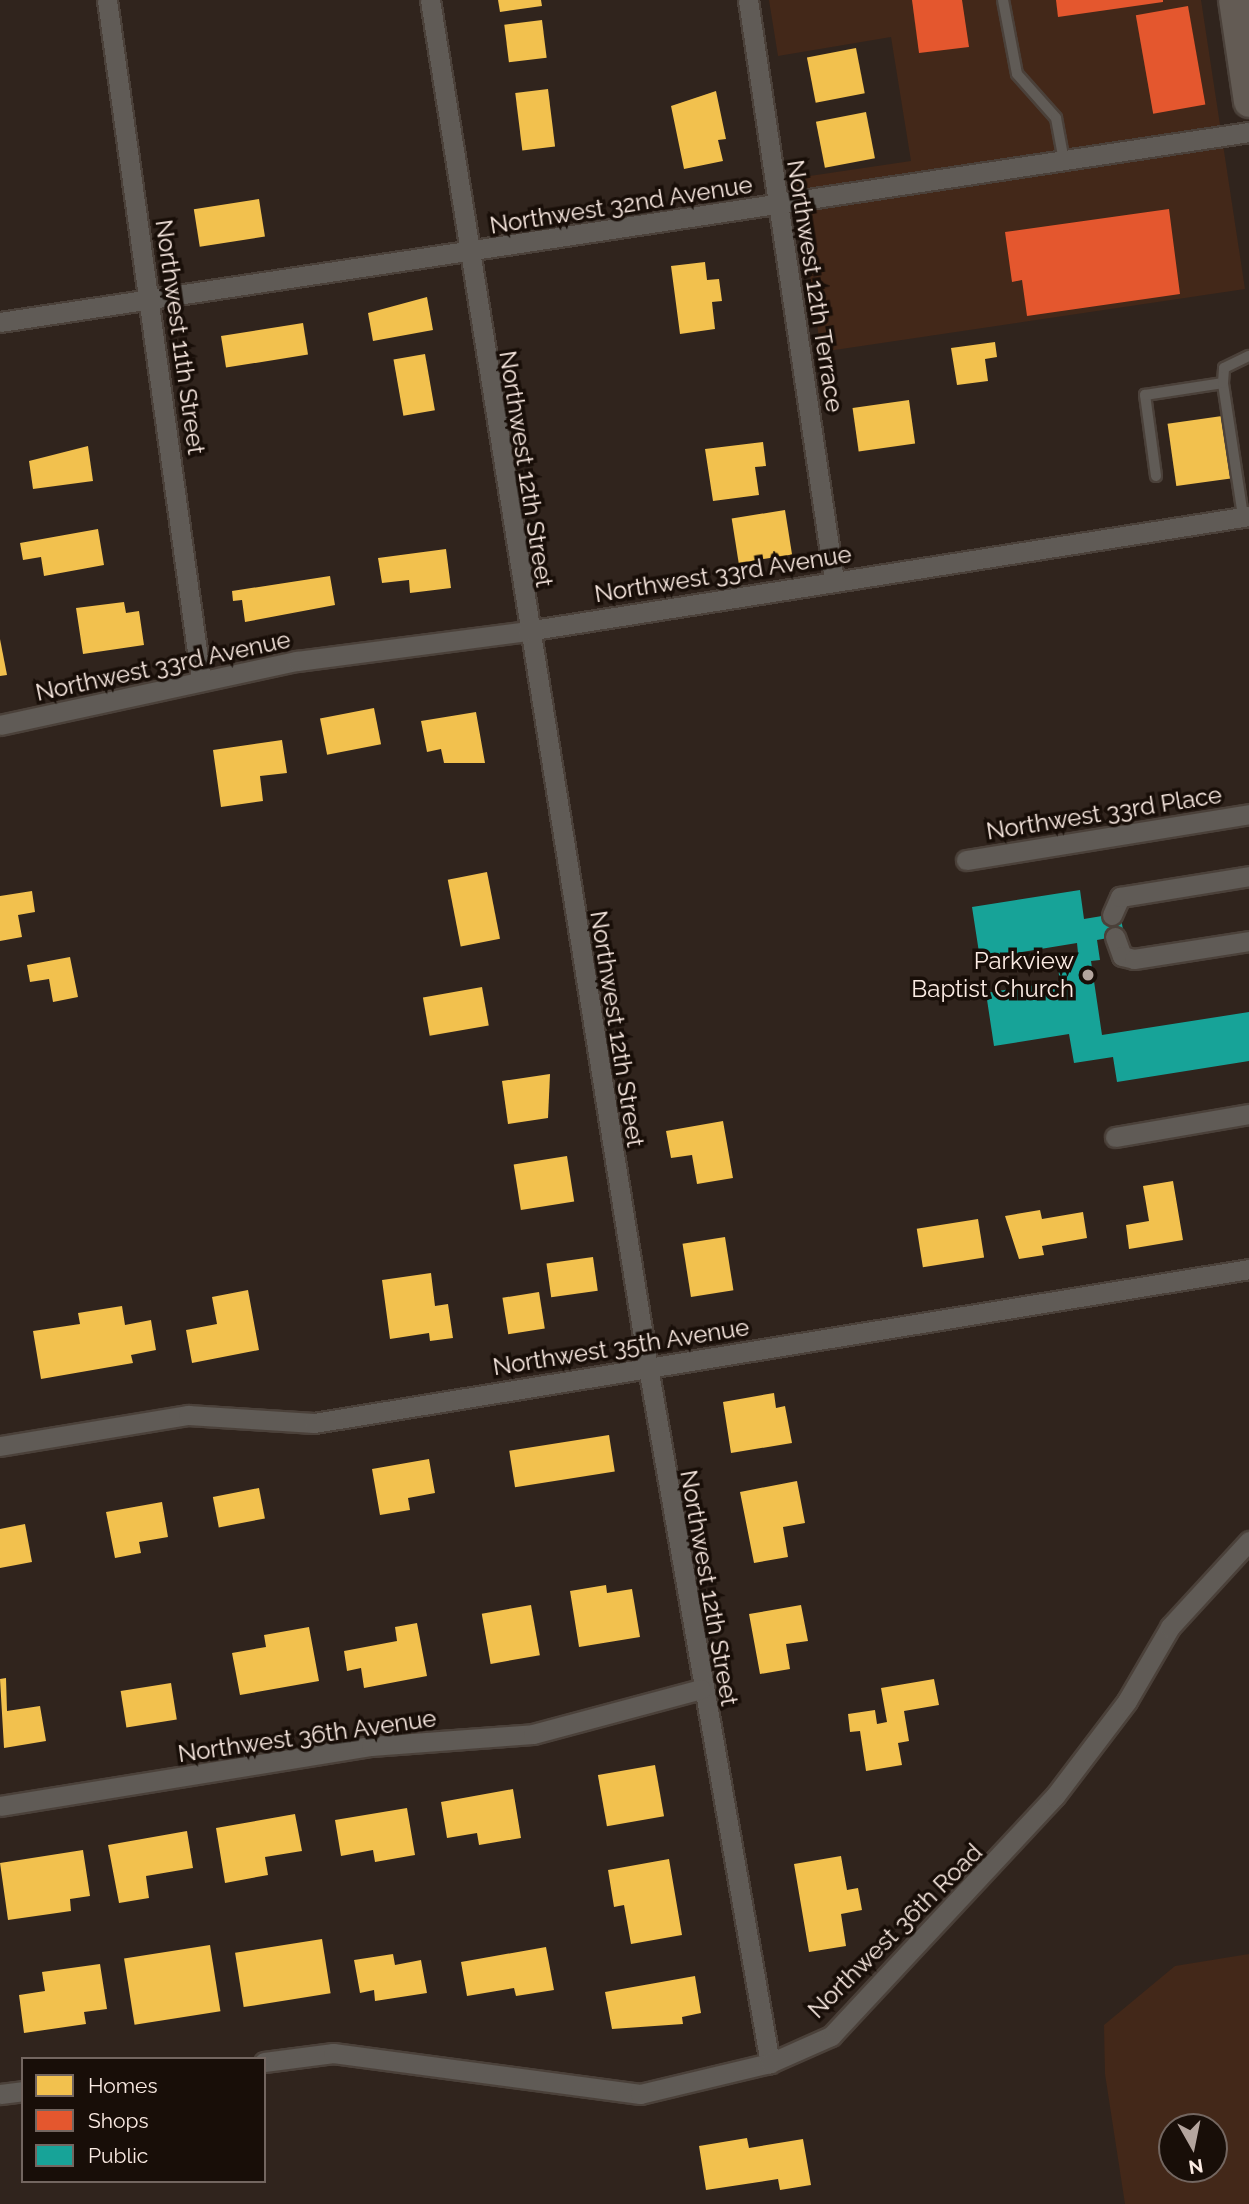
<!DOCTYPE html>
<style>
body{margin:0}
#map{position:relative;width:1249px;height:2204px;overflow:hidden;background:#30241d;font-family:Raleway,sans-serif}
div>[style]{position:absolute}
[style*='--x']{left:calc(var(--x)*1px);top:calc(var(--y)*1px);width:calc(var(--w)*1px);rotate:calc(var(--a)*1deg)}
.built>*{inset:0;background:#432819}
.homes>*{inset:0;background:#f2c14e;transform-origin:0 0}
.shops>*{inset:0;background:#e4572e;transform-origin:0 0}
.public>*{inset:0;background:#17a398}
.roads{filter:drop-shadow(2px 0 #4b413a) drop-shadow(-2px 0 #4b413a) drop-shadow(0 2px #4b413a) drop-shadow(0 -2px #4b413a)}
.service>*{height:10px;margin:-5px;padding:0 5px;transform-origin:5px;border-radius:5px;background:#605b56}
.minor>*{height:19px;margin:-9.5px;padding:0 9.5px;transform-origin:9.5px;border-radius:9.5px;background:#605b56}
.primary>*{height:30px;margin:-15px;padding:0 15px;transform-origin:15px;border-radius:15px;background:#635b54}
.dots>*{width:19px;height:19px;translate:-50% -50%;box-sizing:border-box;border:4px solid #180e08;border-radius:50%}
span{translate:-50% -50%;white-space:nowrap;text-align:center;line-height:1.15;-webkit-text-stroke:7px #180e08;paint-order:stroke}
.street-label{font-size:24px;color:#fbebe3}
.poi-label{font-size:24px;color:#fbebe3}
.right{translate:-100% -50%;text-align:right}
.legend{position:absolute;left:21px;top:2057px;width:245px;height:126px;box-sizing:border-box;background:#180e08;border:2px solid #736660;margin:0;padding:9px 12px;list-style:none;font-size:21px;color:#fbebe3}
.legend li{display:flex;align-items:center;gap:14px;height:35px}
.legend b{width:35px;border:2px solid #736660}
.north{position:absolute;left:1158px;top:2113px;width:70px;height:70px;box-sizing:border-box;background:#180e08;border:2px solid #736660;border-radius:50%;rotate:171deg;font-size:19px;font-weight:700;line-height:28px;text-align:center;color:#fbebe3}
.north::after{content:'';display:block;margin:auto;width:24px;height:32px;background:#b4a59e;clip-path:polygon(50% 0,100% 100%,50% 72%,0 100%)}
</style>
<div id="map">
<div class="built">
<div style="clip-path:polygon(769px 0,1201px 0,1245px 289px,821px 352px,796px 178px,911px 161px,891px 37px,778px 56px)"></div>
<div style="clip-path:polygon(evenodd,1249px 1954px,1249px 2204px,1125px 2204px,1105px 2074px,1104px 2025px,1175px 1966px,1249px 1954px,1172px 2127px,1214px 2127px,1214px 2169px,1172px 2169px,1172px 2127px)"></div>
</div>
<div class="homes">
<div style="clip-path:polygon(498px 0,541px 0,542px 6px,500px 12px)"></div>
<div style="left:542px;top:20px;width:38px;height:38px;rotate:83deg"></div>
<div style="left:856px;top:48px;width:46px;height:50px;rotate:79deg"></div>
<div style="left:548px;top:89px;width:58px;height:33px;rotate:83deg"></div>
<div style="clip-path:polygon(716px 91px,726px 139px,718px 140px,723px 161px,684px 169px,671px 106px)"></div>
<div style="left:866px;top:112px;width:47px;height:51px;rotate:79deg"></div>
<div style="left:259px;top:199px;width:38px;height:66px;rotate:81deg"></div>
<div style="clip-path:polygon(705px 262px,707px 280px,719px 279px,722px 301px,712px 302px,715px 329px,680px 334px,671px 266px)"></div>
<div style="clip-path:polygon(427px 297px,433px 330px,373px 341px,368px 313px)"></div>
<div style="left:303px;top:323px;width:32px;height:83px;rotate:81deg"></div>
<div style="clip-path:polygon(995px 342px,997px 357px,985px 359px,988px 381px,957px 385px,951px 348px)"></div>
<div style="left:425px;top:354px;width:57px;height:32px;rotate:80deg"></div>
<div style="left:909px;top:400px;width:44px;height:57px;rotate:82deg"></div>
<div style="left:1222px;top:416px;width:63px;height:55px;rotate:82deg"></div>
<div style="clip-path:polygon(763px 442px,766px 466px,755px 467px,759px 495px,713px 501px,705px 449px)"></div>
<div style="clip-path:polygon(88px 446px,93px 481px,33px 489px,29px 461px)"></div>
<div style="left:785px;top:510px;width:45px;height:54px;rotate:81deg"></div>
<div style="clip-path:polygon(98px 529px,104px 565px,44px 576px,41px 557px,23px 560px,20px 543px)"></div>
<div style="clip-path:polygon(446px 549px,451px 588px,410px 593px,409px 580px,382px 583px,378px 558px)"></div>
<div style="clip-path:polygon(330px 576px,335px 605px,245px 622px,242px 600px,233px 601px,232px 591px)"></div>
<div style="clip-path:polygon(124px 602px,126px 613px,139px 611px,144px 645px,83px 654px,76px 608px)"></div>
<div style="clip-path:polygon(0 639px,7px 675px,0 676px)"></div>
<div style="left:374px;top:708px;width:37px;height:55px;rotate:79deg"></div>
<div style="clip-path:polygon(476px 712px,485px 763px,444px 763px,441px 749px,427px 752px,421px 721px)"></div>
<div style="clip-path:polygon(282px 740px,287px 773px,260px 776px,263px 801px,221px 807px,213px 750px)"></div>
<div style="left:487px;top:872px;width:68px;height:40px;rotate:79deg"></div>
<div style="clip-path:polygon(32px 891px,35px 912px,18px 915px,22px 937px,0 941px,0 896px)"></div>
<div style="clip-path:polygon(70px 957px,78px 997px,53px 1002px,49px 979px,30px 982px,27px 965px)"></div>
<div style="left:482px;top:987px;width:39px;height:60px;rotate:80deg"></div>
<div style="clip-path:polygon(550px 1074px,548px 1118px,508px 1124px,502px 1081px)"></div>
<div style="clip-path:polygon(723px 1121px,733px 1178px,697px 1184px,692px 1155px,671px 1158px,666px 1131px)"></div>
<div style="left:567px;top:1156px;width:46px;height:54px;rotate:81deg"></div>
<div style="clip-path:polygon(1173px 1181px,1183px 1240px,1129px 1249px,1126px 1225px,1149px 1221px,1143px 1186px)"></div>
<div style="clip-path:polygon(1040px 1210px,1042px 1219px,1083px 1212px,1087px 1238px,1042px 1246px,1044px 1255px,1019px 1259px,1005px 1216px)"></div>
<div style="left:978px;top:1219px;width:39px;height:62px;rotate:81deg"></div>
<div style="left:725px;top:1237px;width:54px;height:43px;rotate:81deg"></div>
<div style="left:593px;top:1257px;width:34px;height:47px;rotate:82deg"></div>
<div style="clip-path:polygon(431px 1273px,435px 1306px,448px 1304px,453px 1338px,430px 1341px,429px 1333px,390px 1339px,382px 1280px)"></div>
<div style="clip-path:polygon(248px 1290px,259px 1350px,192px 1363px,186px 1330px,217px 1324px,212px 1297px)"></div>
<div style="left:539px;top:1292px;width:37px;height:37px;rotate:81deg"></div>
<div style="clip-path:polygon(122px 1306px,125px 1325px,151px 1320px,156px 1350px,131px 1355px,133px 1363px,41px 1379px,33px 1331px,80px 1324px,78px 1313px)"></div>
<div style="clip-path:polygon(774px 1393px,776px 1408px,785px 1406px,792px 1443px,731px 1453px,723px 1402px)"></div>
<div style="left:609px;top:1435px;width:37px;height:101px;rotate:81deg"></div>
<div style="clip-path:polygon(429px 1459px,435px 1493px,408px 1498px,410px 1510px,380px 1515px,372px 1469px)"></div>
<div style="clip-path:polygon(797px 1481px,805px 1523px,783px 1527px,788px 1557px,754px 1563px,740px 1492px)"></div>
<div style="left:259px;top:1488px;width:31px;height:47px;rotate:79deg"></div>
<div style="clip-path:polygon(162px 1502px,168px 1537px,139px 1542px,141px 1553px,115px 1558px,106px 1512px)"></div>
<div style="clip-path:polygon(25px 1524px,32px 1562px,0 1568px,0 1529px)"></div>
<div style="clip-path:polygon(606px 1585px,607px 1593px,632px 1589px,640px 1637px,579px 1647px,570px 1591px)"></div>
<div style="left:531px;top:1605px;width:51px;height:50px;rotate:80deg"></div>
<div style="clip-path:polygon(801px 1605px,808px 1641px,786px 1644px,790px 1669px,760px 1674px,749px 1614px)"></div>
<div style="clip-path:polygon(417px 1623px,427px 1676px,364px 1688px,361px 1668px,347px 1671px,344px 1651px,397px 1641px,395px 1627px)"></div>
<div style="clip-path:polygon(309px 1627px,319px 1681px,240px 1695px,232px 1653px,266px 1647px,264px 1635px)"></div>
<div style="clip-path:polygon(6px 1678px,7px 1711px,40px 1706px,46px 1741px,4px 1748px,0 1679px)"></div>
<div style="clip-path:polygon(934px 1679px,939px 1705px,904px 1711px,909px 1741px,898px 1743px,902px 1765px,866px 1771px,860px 1731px,850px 1732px,848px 1714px,875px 1710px,877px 1724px,887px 1722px,881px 1688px)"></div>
<div style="left:171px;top:1683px;width:37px;height:51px;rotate:81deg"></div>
<div style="left:655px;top:1765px;width:52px;height:58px;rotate:80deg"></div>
<div style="clip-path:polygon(513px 1789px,521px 1838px,479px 1845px,477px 1833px,447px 1838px,441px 1802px)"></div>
<div style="clip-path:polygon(407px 1808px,415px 1855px,375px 1862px,373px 1850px,341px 1856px,335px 1820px)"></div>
<div style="clip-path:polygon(295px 1814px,302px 1851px,265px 1857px,268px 1875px,225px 1883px,216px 1828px)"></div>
<div style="clip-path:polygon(187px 1831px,193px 1868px,146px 1876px,149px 1898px,119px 1903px,108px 1845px)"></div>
<div style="clip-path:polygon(83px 1850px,90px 1896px,70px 1899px,71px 1911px,8px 1920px,0 1863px)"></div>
<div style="clip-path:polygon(841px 1856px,847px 1890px,858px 1888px,862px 1910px,841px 1914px,846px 1946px,809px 1952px,794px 1864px)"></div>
<div style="clip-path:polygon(669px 1859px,682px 1935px,631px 1944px,624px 1905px,614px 1907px,608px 1870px)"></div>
<div style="left:322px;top:1939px;width:55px;height:88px;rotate:81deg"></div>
<div style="left:210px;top:1945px;width:67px;height:87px;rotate:81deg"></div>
<div style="clip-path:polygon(546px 1947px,554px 1990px,516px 1996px,514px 1988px,467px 1996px,461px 1962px)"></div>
<div style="clip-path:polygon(393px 1954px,395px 1965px,421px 1960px,427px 1993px,375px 2001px,374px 1990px,360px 1993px,354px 1960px)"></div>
<div style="clip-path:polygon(100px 1964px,107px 2009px,84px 2012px,86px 2024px,24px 2033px,19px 1995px,45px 1991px,42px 1972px)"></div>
<div style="clip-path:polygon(695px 1976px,701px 2013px,682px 2017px,683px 2024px,612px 2029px,605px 1992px)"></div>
<div style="clip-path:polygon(747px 2138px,749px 2148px,803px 2139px,811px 2185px,780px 2190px,778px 2179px,706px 2190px,699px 2146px)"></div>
</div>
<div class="shops">
<div style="clip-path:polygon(912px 0,962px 0,969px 47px,919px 53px)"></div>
<div style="clip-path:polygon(1056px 0,1163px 0,1163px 2px,1058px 17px)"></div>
<div style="left:1188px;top:6px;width:100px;height:53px;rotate:80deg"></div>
<div style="clip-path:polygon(1169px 209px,1180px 294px,1027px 316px,1022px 280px,1012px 282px,1005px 232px)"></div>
</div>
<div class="public">
<div style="clip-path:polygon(1080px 890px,1084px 919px,1120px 913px,1124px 935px,1097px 940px,1100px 960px,1091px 961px,1102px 1035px,1249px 1012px,1249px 1061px,1117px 1082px,1113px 1057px,1074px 1063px,1069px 1034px,994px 1046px,986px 993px,1060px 981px,1056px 956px,1078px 953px,1077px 943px,980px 959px,972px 907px)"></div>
</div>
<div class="roads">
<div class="service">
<div style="--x:1003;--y:0;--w:75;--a:79.3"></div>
<div style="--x:1017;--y:74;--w:59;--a:48.4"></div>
<div style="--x:1056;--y:118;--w:44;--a:79.5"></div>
<div style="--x:1156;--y:476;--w:82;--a:-97.7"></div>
<div style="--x:1145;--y:395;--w:79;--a:-8.7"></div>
<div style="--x:1243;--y:516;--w:134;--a:-98.6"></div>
<div style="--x:1223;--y:383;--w:15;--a:-86"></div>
<div style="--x:1224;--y:368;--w:28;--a:-26"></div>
</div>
<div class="minor">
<div style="--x:107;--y:0;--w:686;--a:82.13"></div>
<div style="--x:430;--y:0;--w:1384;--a:80.94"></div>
<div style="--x:648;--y:1367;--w:707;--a:80.06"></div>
<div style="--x:748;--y:0;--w:586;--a:81.57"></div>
<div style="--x:0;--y:322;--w:1263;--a:-8.65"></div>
<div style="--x:0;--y:725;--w:304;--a:-12.2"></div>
<div style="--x:297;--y:661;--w:232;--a:-7.4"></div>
<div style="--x:527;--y:631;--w:731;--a:-9.05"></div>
<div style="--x:966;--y:860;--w:287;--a:-9.2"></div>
<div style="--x:1112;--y:915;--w:20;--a:-66"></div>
<div style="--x:1120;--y:897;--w:131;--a:-9.2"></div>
<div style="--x:1115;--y:937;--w:20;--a:70"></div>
<div style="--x:1122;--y:956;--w:12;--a:14"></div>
<div style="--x:1134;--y:959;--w:116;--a:-8.9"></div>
<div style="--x:1115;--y:1137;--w:136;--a:-9.7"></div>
<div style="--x:0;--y:1446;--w:191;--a:-9.4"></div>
<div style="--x:188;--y:1415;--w:126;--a:3.6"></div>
<div style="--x:314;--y:1423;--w:948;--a:-9.35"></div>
<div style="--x:0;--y:1806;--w:376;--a:-9.2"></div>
<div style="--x:371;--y:1746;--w:162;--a:-4.2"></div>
<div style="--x:533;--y:1734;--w:174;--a:-15"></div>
<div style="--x:264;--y:2062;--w:70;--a:-7.4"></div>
<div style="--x:333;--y:2053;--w:310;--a:7.6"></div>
<div style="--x:640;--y:2094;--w:134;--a:-13.4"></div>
<div style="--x:770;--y:2063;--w:67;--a:-23.9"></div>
<div style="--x:831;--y:2036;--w:328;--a:-47"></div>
<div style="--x:1055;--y:1796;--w:119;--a:-52.8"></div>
<div style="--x:1127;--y:1701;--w:86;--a:-59.8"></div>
<div style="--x:1170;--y:1627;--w:117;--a:-47.4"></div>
<div style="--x:0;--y:2094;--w:23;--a:-7"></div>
</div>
<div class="primary">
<div style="--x:1234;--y:0;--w:103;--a:81.6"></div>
</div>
</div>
<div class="dots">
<div style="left:1088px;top:975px;background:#b4a59e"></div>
</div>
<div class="street-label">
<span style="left:621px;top:205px;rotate:-9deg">Northwest 32nd Avenue</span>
<span style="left:815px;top:286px;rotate:81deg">Northwest 12th Terrace</span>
<span style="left:180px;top:337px;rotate:82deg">Northwest 11th Street</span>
<span style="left:526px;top:469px;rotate:81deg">Northwest 12th Street</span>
<span style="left:723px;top:574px;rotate:-9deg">Northwest 33rd Avenue</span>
<span style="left:163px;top:666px;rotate:-12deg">Northwest 33rd Avenue</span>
<span style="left:1104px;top:813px;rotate:-9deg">Northwest 33rd Place</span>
<span style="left:617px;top:1029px;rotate:81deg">Northwest 12th Street</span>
<span style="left:621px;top:1347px;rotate:-9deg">Northwest 35th Avenue</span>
<span style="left:709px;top:1588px;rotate:80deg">Northwest 12th Street</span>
<span style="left:307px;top:1736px;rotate:-8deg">Northwest 36th Avenue</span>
<span style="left:895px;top:1931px;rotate:-45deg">Northwest 36th Road</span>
</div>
<div class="poi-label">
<span class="right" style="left:1074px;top:975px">Parkview<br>Baptist Church</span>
</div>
<ul class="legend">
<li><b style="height:19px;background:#f2c14e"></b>Homes</li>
<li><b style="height:19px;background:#e4572e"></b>Shops</li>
<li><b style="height:19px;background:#17a398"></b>Public</li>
</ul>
<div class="north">N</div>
</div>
